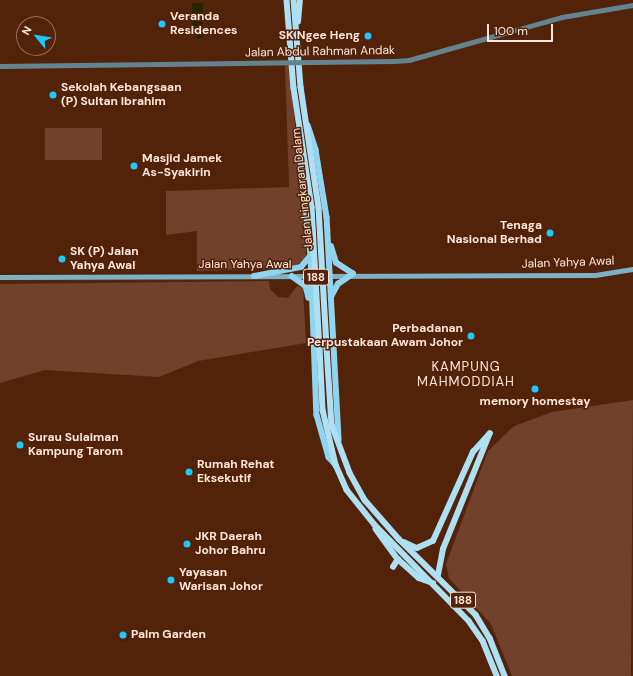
<!DOCTYPE html>
<style>
body{margin:0}
#map{position:relative;width:633px;height:676px;overflow:hidden;background:#522209;font-family:"DM Sans",sans-serif}
div>[style]{position:absolute}
[style*='--x']{left:calc(var(--x)*1px);top:calc(var(--y)*1px);width:calc(var(--w)*1px);rotate:calc(var(--a)*1deg)}
.green>*{inset:0;background:#71412b;transform-origin:0 0}
.water>*{inset:0;background:#272400}
.round{border-radius:50%}
.tertiary>*{height:4.5px;margin:-2.25px;padding:0 2.25px;transform-origin:2.25px;border-radius:2.25px;background:#638390}
.secondary>*{height:5px;margin:-2.5px;padding:0 2.5px;transform-origin:2.5px;border-radius:2.5px;background:#7db1c6}
.primary>*{height:5.5px;margin:-2.75px;padding:0 2.75px;transform-origin:2.75px;border-radius:2.75px;background:#90d4ef}
.trunk>*{height:5.5px;margin:-2.75px;padding:0 2.75px;transform-origin:2.75px;border-radius:2.75px;background:#aee0f4}
.tertiary-bridge>*{height:4.5px;margin:-2.25px;padding:0 2.25px;transform-origin:2.25px;border-radius:2.25px;background:#638390}
.trunk-bridge>*{height:5.5px;margin:-2.75px;padding:0 2.75px;transform-origin:2.75px;border-radius:2.75px;background:#aee0f4}
.dots>*{width:11px;height:11px;translate:-50% -50%;box-sizing:border-box;border:2px solid #522209;border-radius:50%}
span{translate:-50% -50%;white-space:nowrap;text-align:center;line-height:1.15;-webkit-text-stroke:3px #522209;paint-order:stroke}
.shield-label span{padding:1px 3px;background:#522209;border:1px solid;border-radius:3px;-webkit-text-stroke-width:0}
.shield-label{font-size:11px;color:#fde6db;font-weight:700}
.poi-label{font-size:12px;color:#fde6db;font-weight:700}
.left{translate:0 -50%;text-align:left}
.right{translate:-100% -50%;text-align:right}
.street-label{font-size:12px;color:#fde6db}
.neighbourhood-label{font-size:13px;color:#fde6db;letter-spacing:1px}
.north{position:absolute;left:16px;top:16px;width:40px;height:40px;box-sizing:border-box;background:#522209;border:1px solid #96705d;border-radius:50%;rotate:300deg;font-size:11px;font-weight:700;line-height:16px;text-align:center;color:#fde6db}
.north::after{content:'';display:block;margin:auto;width:14px;height:18px;background:#1dc9fc;clip-path:polygon(50% 0,100% 100%,50% 72%,0 100%)}
.scale{position:absolute;left:487px;top:24px;width:66px;height:18px;box-sizing:border-box;border:2px solid #fde6db;border-top:0;padding-left:5px;font-size:12px;line-height:14px;white-space:nowrap;color:#fde6db;-webkit-text-stroke:3px #522209;paint-order:stroke}
</style>
<div id="map">
<div class="green">
<div style="clip-path:polygon(285px 65px,289px 66px,305px 225px,306px 260px,289px 268px,197px 271px,197px 231px,166px 235px,166px 191px,289px 187px)"></div>
<div style="left:45px;top:128px;width:57px;height:32px"></div>
<div style="clip-path:polygon(269px 281px,270px 289px,278px 297px,288px 298px,297px 286px,303px 288px,306px 343px,198px 361px,159px 377px,45px 370px,0 383px,0 284px)"></div>
<div style="clip-path:polygon(633px 400px,631px 676px,512px 676px,491px 624px,449px 578px,446px 564px,488px 451px,514px 426px,552px 412px)"></div>
</div>
<div class="water">
<div style="clip-path:polygon(192px 3px,203px 3px,203px 38px,197px 39px,197px 26px,192px 26px)"></div>
<div class="round" style="left:119px;top:631px;width:10px;height:10px"></div>
</div>
<div class="tertiary">
<div style="--x:394;--y:61;--w:15;--a:-4"></div>
<div style="--x:409;--y:60;--w:159;--a:-15.7"></div>
<div style="--x:562;--y:17;--w:72;--a:-9.6"></div>
<div style="--x:0;--y:66;--w:239;--a:-0.7"></div>
</div>
<div class="secondary">
<div style="--x:0;--y:277;--w:595;--a:-0.19"></div>
<div style="--x:595;--y:275;--w:38;--a:-9"></div>
</div>
<div class="primary">
<div style="--x:308;--y:125;--w:26;--a:72"></div>
<div style="--x:316;--y:150;--w:68;--a:80.7"></div>
<div style="--x:327;--y:217;--w:223;--a:86.9"></div>
<div style="--x:298;--y:130;--w:126;--a:84.1"></div>
<div style="--x:311;--y:255;--w:160;--a:87.9"></div>
<div style="--x:317;--y:415;--w:44;--a:74.1"></div>
<div style="--x:329;--y:457;--w:11;--a:49"></div>
<div style="--x:254;--y:276;--w:48;--a:-10.8"></div>
<div style="--x:301;--y:267;--w:16;--a:-50"></div>
<div style="--x:292;--y:276;--w:17;--a:36"></div>
<div style="--x:306;--y:286;--w:12;--a:76"></div>
<div style="--x:331;--y:297;--w:15;--a:-62"></div>
<div style="--x:338;--y:284;--w:18;--a:-34"></div>
<div style="--x:353;--y:274;--w:20;--a:-147"></div>
<div style="--x:336;--y:263;--w:17;--a:-107"></div>
</div>
<div class="trunk">
<div style="--x:287;--y:0;--w:88;--a:85.5"></div>
<div style="--x:294;--y:88;--w:120;--a:81.4"></div>
<div style="--x:294;--y:0;--w:87;--a:85.4"></div>
<div style="--x:301;--y:87;--w:122;--a:81.5"></div>
<div style="--x:298;--y:22;--w:22;--a:-85"></div>
<div style="--x:320;--y:348;--w:62;--a:87.2"></div>
<div style="--x:323;--y:410;--w:57;--a:76.7"></div>
<div style="--x:336;--y:465;--w:27;--a:66"></div>
<div style="--x:347;--y:490;--w:45;--a:51.3"></div>
<div style="--x:375;--y:525;--w:134;--a:45.6"></div>
<div style="--x:469;--y:621;--w:24;--a:55"></div>
<div style="--x:483;--y:641;--w:38;--a:68"></div>
<div style="--x:327;--y:348;--w:77;--a:86.3"></div>
<div style="--x:332;--y:425;--w:51;--a:69.4"></div>
<div style="--x:350;--y:473;--w:31;--a:61"></div>
<div style="--x:365;--y:500;--w:52;--a:48.9"></div>
<div style="--x:399;--y:539;--w:108;--a:44.6"></div>
<div style="--x:476;--y:615;--w:27;--a:59"></div>
<div style="--x:490;--y:638;--w:41;--a:68.5"></div>
<div style="--x:376;--y:529;--w:37;--a:54"></div>
<div style="--x:398;--y:559;--w:28;--a:42"></div>
<div style="--x:419;--y:578;--w:15;--a:20"></div>
<div style="--x:404;--y:542;--w:14;--a:25"></div>
<div style="--x:417;--y:548;--w:17;--a:-24"></div>
<div style="--x:433;--y:541;--w:98;--a:-65.8"></div>
<div style="--x:473;--y:452;--w:25;--a:-48"></div>
<div style="--x:393;--y:567;--w:9;--a:-58"></div>
<div style="--x:438;--y:575;--w:26;--a:-79"></div>
<div style="--x:443;--y:549;--w:123;--a:-68"></div>
</div>
<div class="tertiary-bridge">
<div style="--x:239;--y:63;--w:155;--a:-0.7"></div>
</div>
<div class="trunk-bridge">
<div style="--x:312;--y:207;--w:141;--a:86.8"></div>
<div style="--x:319;--y:208;--w:140;--a:86.7"></div>
</div>
<div class="dots">
<div style="left:162px;top:24px;background:#1dc9fc"></div>
<div style="left:368px;top:36px;background:#1dc9fc"></div>
<div style="left:53px;top:95px;background:#1dc9fc"></div>
<div style="left:134px;top:166px;background:#1dc9fc"></div>
<div style="left:550px;top:233px;background:#1dc9fc"></div>
<div style="left:62px;top:259px;background:#1dc9fc"></div>
<div style="left:471px;top:336px;background:#1dc9fc"></div>
<div style="left:535px;top:389px;background:#1dc9fc"></div>
<div style="left:20px;top:445px;background:#1dc9fc"></div>
<div style="left:189px;top:472px;background:#1dc9fc"></div>
<div style="left:187px;top:544px;background:#1dc9fc"></div>
<div style="left:171px;top:580px;background:#1dc9fc"></div>
<div style="left:123px;top:635px;background:#1dc9fc"></div>
</div>
<div class="shield-label">
<span style="left:316px;top:277px">188</span>
<span style="left:463px;top:600px">188</span>
</div>
<div class="poi-label">
<span class="left" style="left:170px;top:24px">Veranda<br>Residences</span>
<span class="right" style="left:360px;top:36px">SK Ngee Heng</span>
<span class="left" style="left:61px;top:95px">Sekolah Kebangsaan<br>(P) Sultan Ibrahim</span>
<span class="left" style="left:142px;top:166px">Masjid Jamek<br>As-Syakirin</span>
<span class="right" style="left:542px;top:233px">Tenaga<br>Nasional Berhad</span>
<span class="left" style="left:70px;top:259px">SK (P) Jalan<br>Yahya Awal</span>
<span class="right" style="left:463px;top:336px">Perbadanan<br>Perpustakaan Awam Johor</span>
<span style="left:535px;top:402px">memory homestay</span>
<span class="left" style="left:28px;top:445px">Surau Sulaiman<br>Kampung Tarom</span>
<span class="left" style="left:197px;top:472px">Rumah Rehat<br>Eksekutif</span>
<span class="left" style="left:195px;top:544px">JKR Daerah<br>Johor Bahru</span>
<span class="left" style="left:179px;top:580px">Yayasan<br>Warisan Johor</span>
<span class="left" style="left:131px;top:635px">Palm Garden</span>
</div>
<div class="street-label">
<span style="left:320px;top:52px;rotate:-1deg">Jalan Abdul Rahman Andak</span>
<span style="left:303px;top:189px;rotate:-96deg">Jalan Lingkaran Dalam</span>
<span style="left:568px;top:263px;rotate:-2deg">Jalan Yahya Awal</span>
<span style="left:245px;top:265px">Jalan Yahya Awal</span>
</div>
<div class="neighbourhood-label">
<span style="left:466px;top:375px">KAMPUNG<br>MAHMODDIAH</span>
</div>
<div class="north">N</div>
<div class="scale">100 m</div>
</div>
